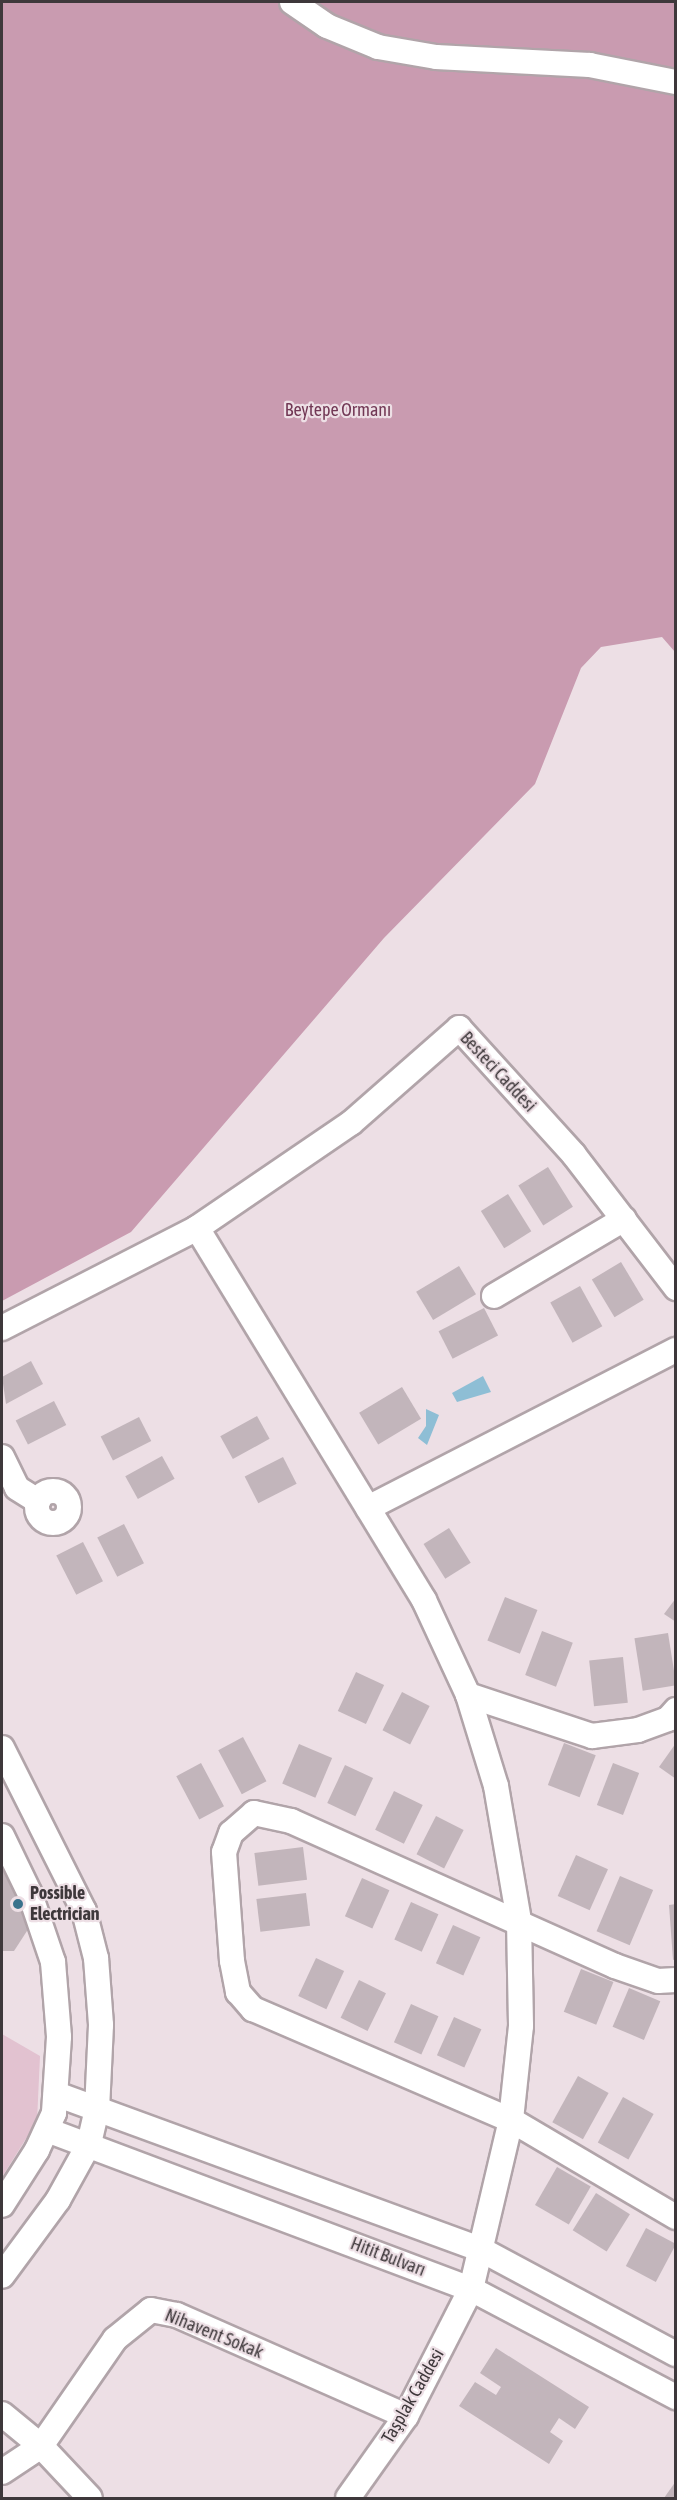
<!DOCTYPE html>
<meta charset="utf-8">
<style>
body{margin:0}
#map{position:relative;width:677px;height:2500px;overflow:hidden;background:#eddfe5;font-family:"Asap Condensed",sans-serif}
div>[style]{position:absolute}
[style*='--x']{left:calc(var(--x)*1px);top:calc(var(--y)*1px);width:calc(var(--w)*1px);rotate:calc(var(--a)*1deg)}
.green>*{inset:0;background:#e2c2d0}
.forest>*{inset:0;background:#c99bb0}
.water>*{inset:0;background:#8ebed5}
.building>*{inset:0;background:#c2b5bb;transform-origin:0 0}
.roads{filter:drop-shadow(2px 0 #b1a4a9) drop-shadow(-2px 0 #b1a4a9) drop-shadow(0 2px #b1a4a9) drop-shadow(0 -2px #b1a4a9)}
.minor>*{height:24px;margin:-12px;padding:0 12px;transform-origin:12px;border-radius:12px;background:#fff}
.minor>.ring{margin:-12px;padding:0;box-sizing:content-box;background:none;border:24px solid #fff;border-radius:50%}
.dots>*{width:16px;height:16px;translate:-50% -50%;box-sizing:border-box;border:3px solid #eddfe5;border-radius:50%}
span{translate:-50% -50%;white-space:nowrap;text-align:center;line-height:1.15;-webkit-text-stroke:4.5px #eddfe5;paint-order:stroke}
.park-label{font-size:18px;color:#723855}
.street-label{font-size:18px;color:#3e383b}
.poi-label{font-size:18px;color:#3e383b;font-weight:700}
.left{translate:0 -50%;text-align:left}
.frame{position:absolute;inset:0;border:3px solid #3e383b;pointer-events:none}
</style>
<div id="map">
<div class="green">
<div style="clip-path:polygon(2px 2034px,40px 2056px,37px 2121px,2px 2177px)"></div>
</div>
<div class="forest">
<div style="clip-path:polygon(2px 2px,675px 2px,675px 652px,662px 637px,601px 647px,581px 668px,535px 784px,384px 938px,131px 1232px,2px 1301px)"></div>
</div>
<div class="water">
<div style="clip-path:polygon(483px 1376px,491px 1392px,457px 1402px,452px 1393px)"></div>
<div style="clip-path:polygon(426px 1409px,439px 1415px,427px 1445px,418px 1438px,426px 1426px)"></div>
</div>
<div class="building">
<div style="left:548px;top:1167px;width:47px;height:35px;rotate:58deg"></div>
<div style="left:508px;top:1194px;width:44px;height:32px;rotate:58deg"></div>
<div style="left:621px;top:1262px;width:44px;height:34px;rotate:59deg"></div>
<div style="left:459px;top:1266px;width:33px;height:50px;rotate:59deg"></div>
<div style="left:580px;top:1286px;width:46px;height:34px;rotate:61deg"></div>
<div style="left:484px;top:1308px;width:31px;height:51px;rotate:63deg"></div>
<div style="clip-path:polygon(31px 1361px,43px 1384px,6px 1404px,2px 1377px)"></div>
<div style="left:402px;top:1387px;width:37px;height:50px;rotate:59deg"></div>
<div style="left:54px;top:1401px;width:27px;height:43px;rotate:63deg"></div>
<div style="left:257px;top:1416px;width:26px;height:42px;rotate:61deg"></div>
<div style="left:139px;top:1417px;width:27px;height:43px;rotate:63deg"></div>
<div style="left:162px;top:1456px;width:26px;height:42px;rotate:61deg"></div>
<div style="left:283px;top:1457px;width:30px;height:43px;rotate:63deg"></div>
<div style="left:124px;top:1524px;width:44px;height:30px;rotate:63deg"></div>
<div style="left:449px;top:1528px;width:41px;height:30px;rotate:58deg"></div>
<div style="left:83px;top:1542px;width:44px;height:30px;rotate:63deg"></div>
<div style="left:505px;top:1597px;width:35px;height:47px;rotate:22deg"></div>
<div style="clip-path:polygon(676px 1598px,676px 1622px,664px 1614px)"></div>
<div style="left:542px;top:1631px;width:33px;height:47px;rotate:21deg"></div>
<div style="left:668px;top:1633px;width:53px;height:34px;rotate:81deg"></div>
<div style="left:623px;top:1657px;width:46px;height:34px;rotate:84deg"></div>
<div style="left:356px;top:1672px;width:31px;height:43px;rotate:25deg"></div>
<div style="left:402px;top:1692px;width:31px;height:43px;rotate:27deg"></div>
<div style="left:243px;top:1737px;width:50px;height:28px;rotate:62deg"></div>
<div style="left:564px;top:1743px;width:34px;height:45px;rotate:21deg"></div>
<div style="clip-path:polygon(676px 1743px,676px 1779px,659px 1767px)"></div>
<div style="left:299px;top:1744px;width:36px;height:43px;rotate:23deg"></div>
<div style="left:201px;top:1763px;width:49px;height:28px;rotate:62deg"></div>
<div style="left:613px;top:1763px;width:28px;height:45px;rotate:21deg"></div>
<div style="left:345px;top:1765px;width:31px;height:42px;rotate:25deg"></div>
<div style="left:394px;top:1791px;width:32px;height:43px;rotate:26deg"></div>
<div style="left:436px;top:1816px;width:31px;height:43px;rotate:27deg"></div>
<div style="clip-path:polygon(2px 1837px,38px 1914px,14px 1951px,2px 1951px)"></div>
<div style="left:303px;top:1847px;width:33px;height:49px;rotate:83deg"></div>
<div style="left:576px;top:1855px;width:35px;height:45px;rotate:24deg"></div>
<div style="left:620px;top:1876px;width:36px;height:60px;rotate:23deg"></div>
<div style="left:362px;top:1878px;width:30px;height:42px;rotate:24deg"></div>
<div style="left:306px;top:1893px;width:33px;height:50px;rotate:83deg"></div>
<div style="left:411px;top:1902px;width:30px;height:41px;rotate:24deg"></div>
<div style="clip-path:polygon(676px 1904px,676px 1959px,673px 1960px,669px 1905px)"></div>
<div style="left:453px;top:1925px;width:30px;height:42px;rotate:24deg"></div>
<div style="left:316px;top:1958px;width:31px;height:42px;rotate:25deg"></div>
<div style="left:581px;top:1969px;width:35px;height:46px;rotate:22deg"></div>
<div style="left:359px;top:1980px;width:30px;height:42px;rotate:26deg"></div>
<div style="left:629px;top:1988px;width:34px;height:42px;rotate:23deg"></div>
<div style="left:411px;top:2004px;width:30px;height:42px;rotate:24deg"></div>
<div style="left:454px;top:2017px;width:30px;height:42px;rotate:24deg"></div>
<div style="left:578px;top:2076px;width:35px;height:53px;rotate:29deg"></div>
<div style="left:623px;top:2097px;width:35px;height:52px;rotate:29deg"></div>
<div style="left:557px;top:2167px;width:39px;height:44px;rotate:30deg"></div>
<div style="left:596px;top:2193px;width:40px;height:44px;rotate:32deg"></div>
<div style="left:646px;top:2228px;width:34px;height:43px;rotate:28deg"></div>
<div style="clip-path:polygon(496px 2348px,589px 2407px,575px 2429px,559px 2418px,550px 2432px,563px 2441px,549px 2464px,459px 2406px,475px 2382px,496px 2395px,501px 2387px,480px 2373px)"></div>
<div style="clip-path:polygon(676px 2481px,676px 2498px,664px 2498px)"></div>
</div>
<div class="roads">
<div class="minor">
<div style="--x:292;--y:2;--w:42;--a:34.4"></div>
<div style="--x:327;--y:26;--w:55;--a:22.4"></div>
<div style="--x:378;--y:47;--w:59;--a:9.8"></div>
<div style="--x:436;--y:57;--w:154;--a:3"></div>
<div style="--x:590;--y:65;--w:88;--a:11.2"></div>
<div style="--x:197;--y:1228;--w:186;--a:-34.3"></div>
<div style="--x:351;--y:1123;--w:144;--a:-41.3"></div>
<div style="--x:459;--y:1028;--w:171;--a:47.8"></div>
<div style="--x:574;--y:1155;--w:168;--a:52.5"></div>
<div style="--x:494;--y:1296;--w:151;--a:-30.6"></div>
<div style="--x:2;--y:1328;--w:219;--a:-27.1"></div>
<div style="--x:197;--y:1228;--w:436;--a:58.6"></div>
<div style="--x:424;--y:1600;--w:105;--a:65.1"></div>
<div style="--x:468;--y:1695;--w:95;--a:72.9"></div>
<div style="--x:496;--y:1786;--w:137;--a:80.3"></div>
<div style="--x:519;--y:1921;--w:105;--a:88.9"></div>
<div style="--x:521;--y:2026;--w:95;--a:96.1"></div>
<div style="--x:511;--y:2120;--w:174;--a:103.3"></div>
<div style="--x:471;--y:2289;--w:143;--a:117.1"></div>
<div style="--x:406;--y:2416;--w:100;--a:125.3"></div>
<div style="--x:2;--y:1457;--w:34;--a:64"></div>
<div style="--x:17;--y:1488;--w:25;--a:32"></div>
<div class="ring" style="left:37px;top:1491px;width:8px;height:8px"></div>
<div style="--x:368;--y:1508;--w:346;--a:-27.2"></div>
<div style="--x:468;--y:1695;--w:131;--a:18.3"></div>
<div style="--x:592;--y:1736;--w:46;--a:-7.4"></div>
<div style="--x:638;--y:1730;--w:32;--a:-20"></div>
<div style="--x:668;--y:1719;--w:12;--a:-48"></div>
<div style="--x:2;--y:1748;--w:182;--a:63.3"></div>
<div style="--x:84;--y:1911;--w:49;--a:75.7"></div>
<div style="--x:96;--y:1958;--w:67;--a:85.7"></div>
<div style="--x:101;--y:2025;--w:84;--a:92.7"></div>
<div style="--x:97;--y:2109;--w:36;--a:103"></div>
<div style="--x:89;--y:2144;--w:64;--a:119"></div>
<div style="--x:58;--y:2200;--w:94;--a:126.4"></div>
<div style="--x:2;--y:1836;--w:64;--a:64.2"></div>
<div style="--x:30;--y:1894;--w:72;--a:71.3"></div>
<div style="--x:53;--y:1962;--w:75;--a:85.4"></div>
<div style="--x:59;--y:2037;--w:76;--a:93.8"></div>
<div style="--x:54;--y:2113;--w:41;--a:114.7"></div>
<div style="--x:37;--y:2150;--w:65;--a:122.5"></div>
<div style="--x:676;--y:1980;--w:18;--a:177"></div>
<div style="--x:658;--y:1981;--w:46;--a:-160.8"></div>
<div style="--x:615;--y:1966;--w:355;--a:-155.9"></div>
<div style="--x:291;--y:1821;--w:38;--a:-168"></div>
<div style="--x:254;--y:1813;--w:30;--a:139"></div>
<div style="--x:231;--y:1833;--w:20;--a:110"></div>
<div style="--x:224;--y:1852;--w:109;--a:85.8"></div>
<div style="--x:232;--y:1961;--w:32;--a:79"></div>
<div style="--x:238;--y:1992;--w:23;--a:49"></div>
<div style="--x:253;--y:2009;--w:281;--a:23.3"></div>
<div style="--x:511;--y:2120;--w:191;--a:30.5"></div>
<div style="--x:56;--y:2094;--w:451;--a:20.1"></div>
<div style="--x:480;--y:2249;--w:222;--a:28.2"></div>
<div style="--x:47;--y:2130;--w:453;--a:20.6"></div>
<div style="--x:471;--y:2289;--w:232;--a:27.8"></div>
<div style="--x:2;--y:2414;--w:50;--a:39.4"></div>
<div style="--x:41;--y:2446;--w:71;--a:46.7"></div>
<div style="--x:2;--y:2472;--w:47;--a:-33.7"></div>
<div style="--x:41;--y:2446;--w:130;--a:-55.3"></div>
<div style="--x:115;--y:2339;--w:46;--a:-38.9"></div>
<div style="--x:151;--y:2310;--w:26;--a:11"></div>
<div style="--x:177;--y:2315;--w:250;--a:23.8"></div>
</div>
</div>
<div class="dots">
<div style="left:18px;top:1904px;background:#39728c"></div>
</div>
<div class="park-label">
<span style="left:338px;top:410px">Beytepe Ormanı</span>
</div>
<div class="street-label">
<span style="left:498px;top:1072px;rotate:47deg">Besteci Caddesi</span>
<span style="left:388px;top:2257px;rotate:21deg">Hitit Bulvarı</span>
<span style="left:214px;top:2334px;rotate:22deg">Nihavent Sokak</span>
<span style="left:413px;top:2396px;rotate:-60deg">Taşplak Caddesi</span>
</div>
<div class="poi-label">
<span class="left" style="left:30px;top:1904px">Possible<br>Electrician</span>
</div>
<div class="frame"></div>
</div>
